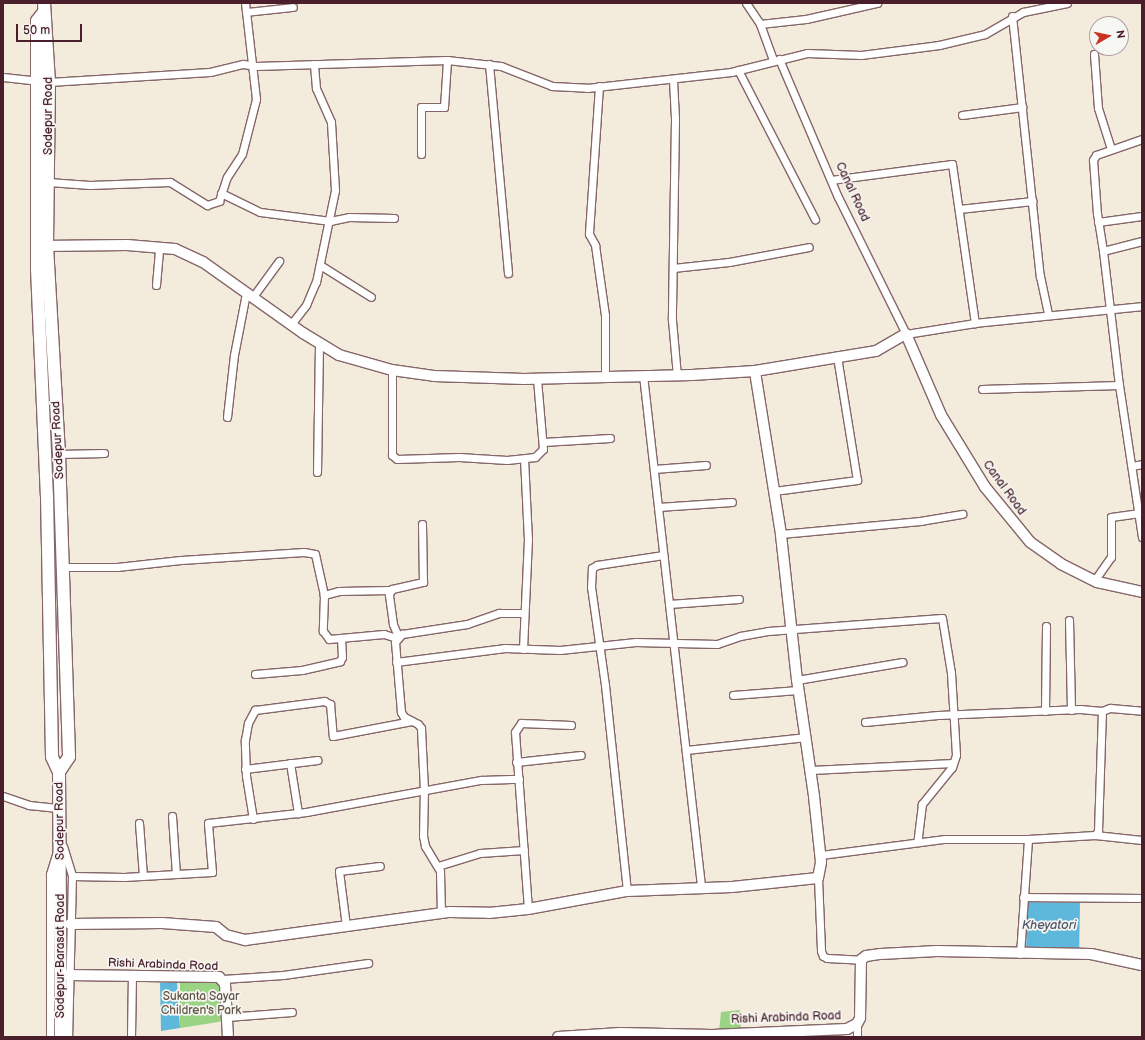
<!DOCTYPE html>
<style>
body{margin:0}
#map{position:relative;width:1145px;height:1040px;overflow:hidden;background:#f3ebdb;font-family:"Balsamiq Sans",sans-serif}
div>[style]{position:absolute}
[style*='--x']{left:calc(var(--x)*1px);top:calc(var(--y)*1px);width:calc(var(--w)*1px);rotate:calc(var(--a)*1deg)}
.green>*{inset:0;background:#9bd385}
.water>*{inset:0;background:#5db8db;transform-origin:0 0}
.roads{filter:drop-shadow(1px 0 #856669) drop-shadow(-1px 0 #856669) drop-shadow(0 1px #856669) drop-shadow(0 -1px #856669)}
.street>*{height:7px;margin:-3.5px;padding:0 3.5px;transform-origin:3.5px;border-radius:3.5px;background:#fff}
.secondary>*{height:10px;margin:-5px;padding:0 5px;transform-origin:5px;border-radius:5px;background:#fff}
.primary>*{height:12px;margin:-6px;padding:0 6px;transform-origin:6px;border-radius:6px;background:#fff}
span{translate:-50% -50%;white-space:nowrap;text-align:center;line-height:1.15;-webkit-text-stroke:3.5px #f6f6f2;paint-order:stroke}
.street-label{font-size:12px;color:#4a1f2b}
.park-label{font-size:12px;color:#625546}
.water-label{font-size:13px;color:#515569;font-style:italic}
.frame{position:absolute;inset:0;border:4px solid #4a1f2b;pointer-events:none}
.north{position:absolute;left:1089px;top:16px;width:40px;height:40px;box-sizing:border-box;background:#f6f6f2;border:1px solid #b1a0a2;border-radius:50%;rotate:81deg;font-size:11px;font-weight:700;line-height:16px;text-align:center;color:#4a1f2b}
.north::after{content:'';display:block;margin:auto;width:14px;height:18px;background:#c8321e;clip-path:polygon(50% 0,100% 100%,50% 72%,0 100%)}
.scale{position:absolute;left:16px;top:24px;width:66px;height:18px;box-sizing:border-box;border:2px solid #4a1f2b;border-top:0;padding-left:5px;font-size:12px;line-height:14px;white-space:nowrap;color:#4a1f2b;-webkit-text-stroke:3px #f6f6f2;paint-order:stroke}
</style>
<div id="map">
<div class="green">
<div style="clip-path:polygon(180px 982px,220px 983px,225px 1021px,180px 1028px)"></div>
<div style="clip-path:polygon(740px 1010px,741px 1032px,719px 1032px,721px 1012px)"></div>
</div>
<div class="water">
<div style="left:1027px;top:902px;width:53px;height:46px;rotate:1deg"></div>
<div style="clip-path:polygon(177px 982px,180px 1028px,161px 1031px,160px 983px)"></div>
</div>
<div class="roads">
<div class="street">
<div style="--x:746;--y:3;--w:25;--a:56"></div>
<div style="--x:760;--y:24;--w:38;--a:70"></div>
<div style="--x:246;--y:12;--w:47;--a:-6.1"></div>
<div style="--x:1012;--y:16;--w:262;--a:83.9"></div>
<div style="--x:1040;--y:276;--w:40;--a:78"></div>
<div style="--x:760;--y:24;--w:46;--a:-6.2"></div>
<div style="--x:806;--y:19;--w:73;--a:-12.7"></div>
<div style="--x:1094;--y:54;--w:54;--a:85.8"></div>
<div style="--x:1098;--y:108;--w:43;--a:72.4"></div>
<div style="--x:779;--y:59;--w:150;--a:66.9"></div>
<div style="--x:838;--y:197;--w:153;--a:63.6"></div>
<div style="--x:906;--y:334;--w:70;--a:-9.1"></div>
<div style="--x:975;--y:323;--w:168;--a:-5.8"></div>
<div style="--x:489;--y:64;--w:210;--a:84.8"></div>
<div style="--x:738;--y:70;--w:168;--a:62.7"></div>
<div style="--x:3;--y:77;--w:46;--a:6.2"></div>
<div style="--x:49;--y:82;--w:161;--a:-3.6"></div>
<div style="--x:210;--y:72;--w:34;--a:-14"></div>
<div style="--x:243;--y:64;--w:13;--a:9"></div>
<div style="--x:256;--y:66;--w:191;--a:-1.8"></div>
<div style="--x:447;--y:60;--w:54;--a:6.3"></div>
<div style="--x:501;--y:66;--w:55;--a:21.4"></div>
<div style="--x:552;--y:86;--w:35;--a:3"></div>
<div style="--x:587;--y:88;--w:145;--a:-6.3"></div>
<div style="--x:731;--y:72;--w:78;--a:-14"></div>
<div style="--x:807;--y:53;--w:54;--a:2.1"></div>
<div style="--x:861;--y:55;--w:79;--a:-7.3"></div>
<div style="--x:939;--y:45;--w:47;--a:-13.4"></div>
<div style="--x:985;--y:34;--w:44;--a:-30.1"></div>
<div style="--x:1023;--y:12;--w:45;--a:-11.6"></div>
<div style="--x:673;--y:80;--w:39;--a:87"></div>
<div style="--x:675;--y:119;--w:201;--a:90.9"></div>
<div style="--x:672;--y:320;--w:56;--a:84.9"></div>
<div style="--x:599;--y:86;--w:148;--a:93.9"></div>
<div style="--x:589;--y:234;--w:13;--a:61"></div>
<div style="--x:595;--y:245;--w:71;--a:81.9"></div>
<div style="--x:605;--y:315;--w:61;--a:90"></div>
<div style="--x:962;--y:115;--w:61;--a:-7.6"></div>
<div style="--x:421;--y:154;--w:47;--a:-90"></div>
<div style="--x:421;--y:107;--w:23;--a:0"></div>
<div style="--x:444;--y:107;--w:47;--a:-86.3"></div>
<div style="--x:831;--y:180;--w:122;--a:-7.5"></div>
<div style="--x:952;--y:164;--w:161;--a:81.8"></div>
<div style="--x:48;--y:182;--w:42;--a:4.1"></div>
<div style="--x:90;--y:185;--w:80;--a:-2.1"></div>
<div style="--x:170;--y:182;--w:44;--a:31.9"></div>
<div style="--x:207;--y:205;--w:13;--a:-18"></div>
<div style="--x:219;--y:201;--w:25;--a:-72"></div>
<div style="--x:227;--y:177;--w:27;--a:-57"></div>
<div style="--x:242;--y:154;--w:57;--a:-75.7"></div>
<div style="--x:256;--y:99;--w:97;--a:-96.5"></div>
<div style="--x:221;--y:193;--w:43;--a:26"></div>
<div style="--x:260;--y:212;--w:71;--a:7.3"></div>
<div style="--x:330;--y:221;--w:19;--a:-12"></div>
<div style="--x:349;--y:217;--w:45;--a:1.3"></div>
<div style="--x:959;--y:209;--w:74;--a:-6.2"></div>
<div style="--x:1098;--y:222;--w:44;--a:-7.8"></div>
<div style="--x:1142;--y:241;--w:40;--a:165.6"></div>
<div style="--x:1103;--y:251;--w:135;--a:83.2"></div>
<div style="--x:1119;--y:385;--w:154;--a:81.4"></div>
<div style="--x:1103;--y:251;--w:37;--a:-99"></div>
<div style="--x:1097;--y:214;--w:54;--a:-94.2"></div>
<div style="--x:1093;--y:160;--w:6;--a:-59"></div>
<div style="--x:1096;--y:155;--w:49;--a:-19.2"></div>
<div style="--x:320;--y:265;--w:60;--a:32.1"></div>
<div style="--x:673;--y:268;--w:56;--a:-6.1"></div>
<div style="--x:729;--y:262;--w:81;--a:-10.6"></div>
<div style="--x:156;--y:285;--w:37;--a:-85"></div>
<div style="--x:252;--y:298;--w:46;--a:-53.9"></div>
<div style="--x:292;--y:323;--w:23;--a:-52"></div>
<div style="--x:306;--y:305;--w:25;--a:-67"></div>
<div style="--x:316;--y:282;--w:94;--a:-78.3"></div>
<div style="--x:335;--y:190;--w:68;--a:-93.4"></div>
<div style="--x:331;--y:122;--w:37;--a:-114"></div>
<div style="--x:316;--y:88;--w:24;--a:-95"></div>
<div style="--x:392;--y:370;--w:85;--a:90"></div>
<div style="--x:392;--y:455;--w:6;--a:39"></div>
<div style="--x:397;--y:459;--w:62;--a:-1.8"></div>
<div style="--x:459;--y:457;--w:48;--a:3.6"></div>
<div style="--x:507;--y:460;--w:28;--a:-6"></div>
<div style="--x:535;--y:457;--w:11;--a:-45"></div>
<div style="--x:543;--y:449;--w:70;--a:-94.9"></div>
<div style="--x:643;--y:375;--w:514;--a:83.52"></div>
<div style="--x:982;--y:389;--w:137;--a:-1.7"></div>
<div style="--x:227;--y:417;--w:62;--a:-83.6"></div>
<div style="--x:234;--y:355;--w:63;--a:-79"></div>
<div style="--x:543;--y:442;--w:67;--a:-3.4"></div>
<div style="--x:59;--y:454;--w:45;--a:-1.3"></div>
<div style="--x:1132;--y:466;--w:10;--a:-11"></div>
<div style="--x:654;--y:469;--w:52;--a:-4.4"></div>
<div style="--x:317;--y:472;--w:128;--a:-89.1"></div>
<div style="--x:774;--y:491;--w:84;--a:-7.5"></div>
<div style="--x:857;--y:480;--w:126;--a:-99.2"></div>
<div style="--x:658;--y:507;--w:74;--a:-3.9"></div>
<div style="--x:781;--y:534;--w:140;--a:-5.3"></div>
<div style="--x:920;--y:521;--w:43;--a:-9.5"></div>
<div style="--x:63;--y:567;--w:54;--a:0"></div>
<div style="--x:117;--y:567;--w:64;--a:-6.2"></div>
<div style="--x:181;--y:560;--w:123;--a:-3.7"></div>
<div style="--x:304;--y:552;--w:11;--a:10"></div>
<div style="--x:315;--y:554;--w:42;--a:77.6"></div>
<div style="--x:1094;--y:581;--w:29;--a:-55"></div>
<div style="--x:1111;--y:557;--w:40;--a:-90"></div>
<div style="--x:1111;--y:517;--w:27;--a:-8"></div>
<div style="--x:390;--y:590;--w:51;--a:178.9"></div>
<div style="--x:339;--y:591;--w:16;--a:165"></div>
<div style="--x:324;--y:595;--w:36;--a:92"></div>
<div style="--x:323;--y:631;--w:10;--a:53"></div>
<div style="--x:329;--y:639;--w:55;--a:-5.2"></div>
<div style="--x:384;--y:634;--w:13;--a:18"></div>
<div style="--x:669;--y:604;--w:70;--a:-4.1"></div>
<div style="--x:1069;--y:620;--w:90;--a:88.7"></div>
<div style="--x:398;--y:636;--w:13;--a:-113"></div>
<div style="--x:393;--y:624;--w:30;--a:-98"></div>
<div style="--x:389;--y:594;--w:6;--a:-59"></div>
<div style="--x:392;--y:589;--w:32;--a:-13"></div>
<div style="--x:423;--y:582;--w:58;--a:-91"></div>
<div style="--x:523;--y:649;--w:109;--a:-87.4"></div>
<div style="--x:528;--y:540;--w:81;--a:-92.8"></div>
<div style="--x:396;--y:662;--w:110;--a:-7.3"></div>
<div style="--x:505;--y:648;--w:55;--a:2.1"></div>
<div style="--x:560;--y:650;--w:76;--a:-6"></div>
<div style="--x:636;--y:642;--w:81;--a:1.4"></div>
<div style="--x:717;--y:644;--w:24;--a:-19"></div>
<div style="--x:740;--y:636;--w:28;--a:-10"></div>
<div style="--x:768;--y:631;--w:174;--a:-4.3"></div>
<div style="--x:942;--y:618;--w:56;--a:80.7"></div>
<div style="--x:951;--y:673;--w:82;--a:86.5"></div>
<div style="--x:956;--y:755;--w:13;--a:108"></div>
<div style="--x:952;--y:767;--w:48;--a:129"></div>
<div style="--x:922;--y:804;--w:38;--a:97"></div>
<div style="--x:255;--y:674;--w:47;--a:-4.9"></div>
<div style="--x:302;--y:670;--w:39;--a:-13"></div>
<div style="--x:340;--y:661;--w:4;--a:-63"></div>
<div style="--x:342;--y:657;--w:18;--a:-93"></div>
<div style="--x:797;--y:680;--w:107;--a:-9.7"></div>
<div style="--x:733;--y:695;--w:65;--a:-4.4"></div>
<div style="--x:1045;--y:711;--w:85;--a:-89.3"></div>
<div style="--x:865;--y:722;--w:73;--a:-5.5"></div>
<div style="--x:938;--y:715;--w:142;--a:-2.4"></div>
<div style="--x:1080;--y:709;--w:22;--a:5"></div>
<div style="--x:686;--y:750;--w:121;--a:-6.2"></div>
<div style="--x:516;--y:762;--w:65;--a:-6.1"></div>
<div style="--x:290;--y:763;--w:51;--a:80.9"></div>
<div style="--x:245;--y:769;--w:73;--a:-7.1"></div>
<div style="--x:811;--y:770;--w:142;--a:-2.8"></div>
<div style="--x:3;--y:796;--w:28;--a:19"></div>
<div style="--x:29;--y:805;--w:31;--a:6"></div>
<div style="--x:172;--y:816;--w:58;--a:86.1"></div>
<div style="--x:253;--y:819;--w:44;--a:-99.2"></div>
<div style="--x:246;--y:776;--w:36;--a:-92"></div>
<div style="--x:245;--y:740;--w:17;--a:-80"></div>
<div style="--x:248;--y:723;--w:15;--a:-62"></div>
<div style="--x:255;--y:710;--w:70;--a:-7.4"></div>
<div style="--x:324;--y:701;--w:7;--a:27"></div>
<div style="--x:330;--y:704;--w:32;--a:85"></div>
<div style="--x:333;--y:736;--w:80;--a:-10.8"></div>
<div style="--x:139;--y:823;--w:53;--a:85.7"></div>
<div style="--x:1095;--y:835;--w:47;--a:6.1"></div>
<div style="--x:63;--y:846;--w:31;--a:73"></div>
<div style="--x:72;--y:876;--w:161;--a:91.4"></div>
<div style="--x:821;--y:855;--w:125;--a:-7.4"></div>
<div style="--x:945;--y:839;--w:83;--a:0"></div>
<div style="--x:438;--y:866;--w:44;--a:-17.2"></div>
<div style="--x:480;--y:853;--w:44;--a:-3.9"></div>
<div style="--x:72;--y:876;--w:52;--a:1.1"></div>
<div style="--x:124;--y:877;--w:88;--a:-3.3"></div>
<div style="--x:212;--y:872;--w:49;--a:-94.7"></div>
<div style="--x:208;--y:823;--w:99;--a:-6.4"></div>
<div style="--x:306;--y:812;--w:178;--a:-10.4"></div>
<div style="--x:481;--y:780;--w:38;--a:-2"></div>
<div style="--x:818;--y:878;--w:73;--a:87.6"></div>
<div style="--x:821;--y:951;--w:5;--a:68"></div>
<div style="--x:823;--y:956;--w:4;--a:27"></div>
<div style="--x:827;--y:958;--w:34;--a:3"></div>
<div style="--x:627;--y:891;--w:207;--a:-96.1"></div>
<div style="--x:605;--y:685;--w:99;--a:-98.1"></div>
<div style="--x:591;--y:587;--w:19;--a:-87"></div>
<div style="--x:592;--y:568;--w:6;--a:-31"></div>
<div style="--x:597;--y:565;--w:67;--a:-8.6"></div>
<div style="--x:1023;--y:897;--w:116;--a:0.5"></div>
<div style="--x:528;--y:909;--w:177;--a:-94.2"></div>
<div style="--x:515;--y:732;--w:11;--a:-56"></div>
<div style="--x:521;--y:723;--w:50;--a:2.3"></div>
<div style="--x:441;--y:913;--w:42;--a:-91.4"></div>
<div style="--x:440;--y:871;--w:29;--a:-121"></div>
<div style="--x:425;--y:846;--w:10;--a:-101"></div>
<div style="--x:423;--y:836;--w:46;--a:-88.8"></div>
<div style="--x:424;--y:790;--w:62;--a:-92.8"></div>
<div style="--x:421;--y:728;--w:5;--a:-127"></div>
<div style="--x:418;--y:724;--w:16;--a:-153"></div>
<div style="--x:404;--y:717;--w:6;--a:-121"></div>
<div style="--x:401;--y:712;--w:70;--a:-94.9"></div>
<div style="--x:395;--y:642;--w:11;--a:-49"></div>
<div style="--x:402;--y:634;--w:66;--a:-8.7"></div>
<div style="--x:467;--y:624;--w:34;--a:-19"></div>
<div style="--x:499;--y:613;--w:24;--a:0"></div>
<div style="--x:346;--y:926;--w:55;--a:-97.3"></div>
<div style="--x:339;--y:871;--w:41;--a:-7"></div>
<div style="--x:1020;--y:954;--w:115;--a:-86"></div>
<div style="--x:1028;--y:839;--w:67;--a:-3.4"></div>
<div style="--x:1095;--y:835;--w:5;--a:-53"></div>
<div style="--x:1098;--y:831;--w:120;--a:-88.1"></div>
<div style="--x:1102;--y:711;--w:9;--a:-21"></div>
<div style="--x:1110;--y:708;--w:32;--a:5"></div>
<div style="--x:223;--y:979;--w:60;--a:-3.8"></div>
<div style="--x:283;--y:975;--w:86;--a:-8"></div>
<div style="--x:227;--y:1017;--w:65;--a:-4.4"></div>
<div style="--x:857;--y:1024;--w:13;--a:90"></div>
<div style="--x:50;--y:1037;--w:163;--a:-90"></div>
<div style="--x:50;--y:874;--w:21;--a:-73"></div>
<div style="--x:131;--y:1037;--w:61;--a:-89.1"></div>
</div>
<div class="secondary">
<div style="--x:41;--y:246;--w:86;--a:-0.7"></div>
<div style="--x:127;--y:245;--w:48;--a:4.8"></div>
<div style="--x:175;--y:249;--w:31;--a:25"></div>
<div style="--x:203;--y:262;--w:123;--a:35.4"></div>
<div style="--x:303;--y:333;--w:42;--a:31.4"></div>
<div style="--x:339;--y:355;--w:55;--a:15.8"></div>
<div style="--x:392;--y:370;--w:42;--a:8.1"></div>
<div style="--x:434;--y:376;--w:90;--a:1.9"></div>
<div style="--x:524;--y:379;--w:168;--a:-1.4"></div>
<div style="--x:692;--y:375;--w:63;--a:-3.6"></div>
<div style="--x:755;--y:371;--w:123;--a:-9.4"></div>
<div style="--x:876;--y:351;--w:34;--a:-30"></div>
<div style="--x:906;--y:334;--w:88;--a:66.6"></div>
<div style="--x:941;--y:415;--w:84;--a:58.6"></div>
<div style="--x:985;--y:487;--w:71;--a:50.7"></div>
<div style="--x:1030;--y:542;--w:38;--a:35"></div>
<div style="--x:1061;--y:564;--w:40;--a:26.6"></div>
<div style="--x:1097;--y:582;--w:46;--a:12.5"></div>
<div style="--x:70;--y:924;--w:92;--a:-0.6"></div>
<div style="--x:162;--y:923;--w:54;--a:4.2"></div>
<div style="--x:216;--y:927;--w:13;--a:39"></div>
<div style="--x:226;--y:935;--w:20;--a:15"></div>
<div style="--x:245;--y:940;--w:207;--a:-7.8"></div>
<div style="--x:450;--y:912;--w:39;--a:1"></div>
<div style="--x:489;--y:913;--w:39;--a:-6"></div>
<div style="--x:528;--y:909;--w:101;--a:-10.3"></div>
<div style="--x:627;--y:891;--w:105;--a:-2.2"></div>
<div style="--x:732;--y:887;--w:86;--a:-6"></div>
<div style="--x:818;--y:878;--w:16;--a:-79"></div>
<div style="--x:821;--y:862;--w:66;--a:-96.1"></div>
<div style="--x:814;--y:796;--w:117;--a:-98.3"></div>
<div style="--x:797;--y:680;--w:147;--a:-96.3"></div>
<div style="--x:781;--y:534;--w:165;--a:-99.1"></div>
<div style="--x:68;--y:975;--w:151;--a:0.8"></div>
<div style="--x:219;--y:977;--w:9;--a:49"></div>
<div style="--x:225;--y:984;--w:53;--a:86.8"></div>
<div style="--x:558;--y:1037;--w:62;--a:-3.7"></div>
<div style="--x:620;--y:1033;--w:92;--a:1.2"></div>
<div style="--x:712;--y:1035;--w:135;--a:-2.5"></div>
<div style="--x:847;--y:1029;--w:11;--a:-27"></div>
<div style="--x:857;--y:1024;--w:7;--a:-63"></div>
<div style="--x:860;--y:1018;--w:58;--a:-89"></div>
<div style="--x:861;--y:960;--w:6;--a:-39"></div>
<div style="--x:866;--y:956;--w:15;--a:-8"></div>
<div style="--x:881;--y:954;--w:56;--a:-3.1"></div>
<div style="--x:937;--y:951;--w:154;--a:1.1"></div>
<div style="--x:1091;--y:954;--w:52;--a:12.2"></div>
</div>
<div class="primary">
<div style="--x:44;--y:3;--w:79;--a:86.4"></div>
<div style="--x:49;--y:82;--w:164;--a:90.7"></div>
<div style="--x:47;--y:246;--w:208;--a:86.7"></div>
<div style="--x:59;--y:454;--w:303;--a:88.1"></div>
<div style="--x:69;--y:757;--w:18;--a:124"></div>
<div style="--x:59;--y:772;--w:265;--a:89.6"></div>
<div style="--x:44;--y:12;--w:11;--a:128"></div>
<div style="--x:37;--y:21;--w:248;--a:90"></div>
<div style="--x:37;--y:269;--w:227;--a:87.5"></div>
<div style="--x:47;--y:496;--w:261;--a:88.9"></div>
<div style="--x:52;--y:757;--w:17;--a:65"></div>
</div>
</div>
<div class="street-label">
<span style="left:49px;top:116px;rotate:-90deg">Sodepur Road</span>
<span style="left:852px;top:192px;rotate:65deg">Canal Road</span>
<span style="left:58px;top:440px;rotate:-93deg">Sodepur Road</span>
<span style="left:1004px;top:488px;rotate:54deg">Canal Road</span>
<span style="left:60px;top:821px;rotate:-91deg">Sodepur Road</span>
<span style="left:61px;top:956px;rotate:-90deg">Sodepur-Barasat Road</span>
<span style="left:163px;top:965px;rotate:2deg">Rishi Arabinda Road</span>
<span style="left:786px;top:1018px;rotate:-2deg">Rishi Arabinda Road</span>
</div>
<div class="park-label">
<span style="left:201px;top:1004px">Sukanta Sayar<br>Children's Park</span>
</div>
<div class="water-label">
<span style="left:1049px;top:925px">Kheyatori</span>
</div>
<div class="frame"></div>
<div class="north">N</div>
<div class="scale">50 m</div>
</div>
